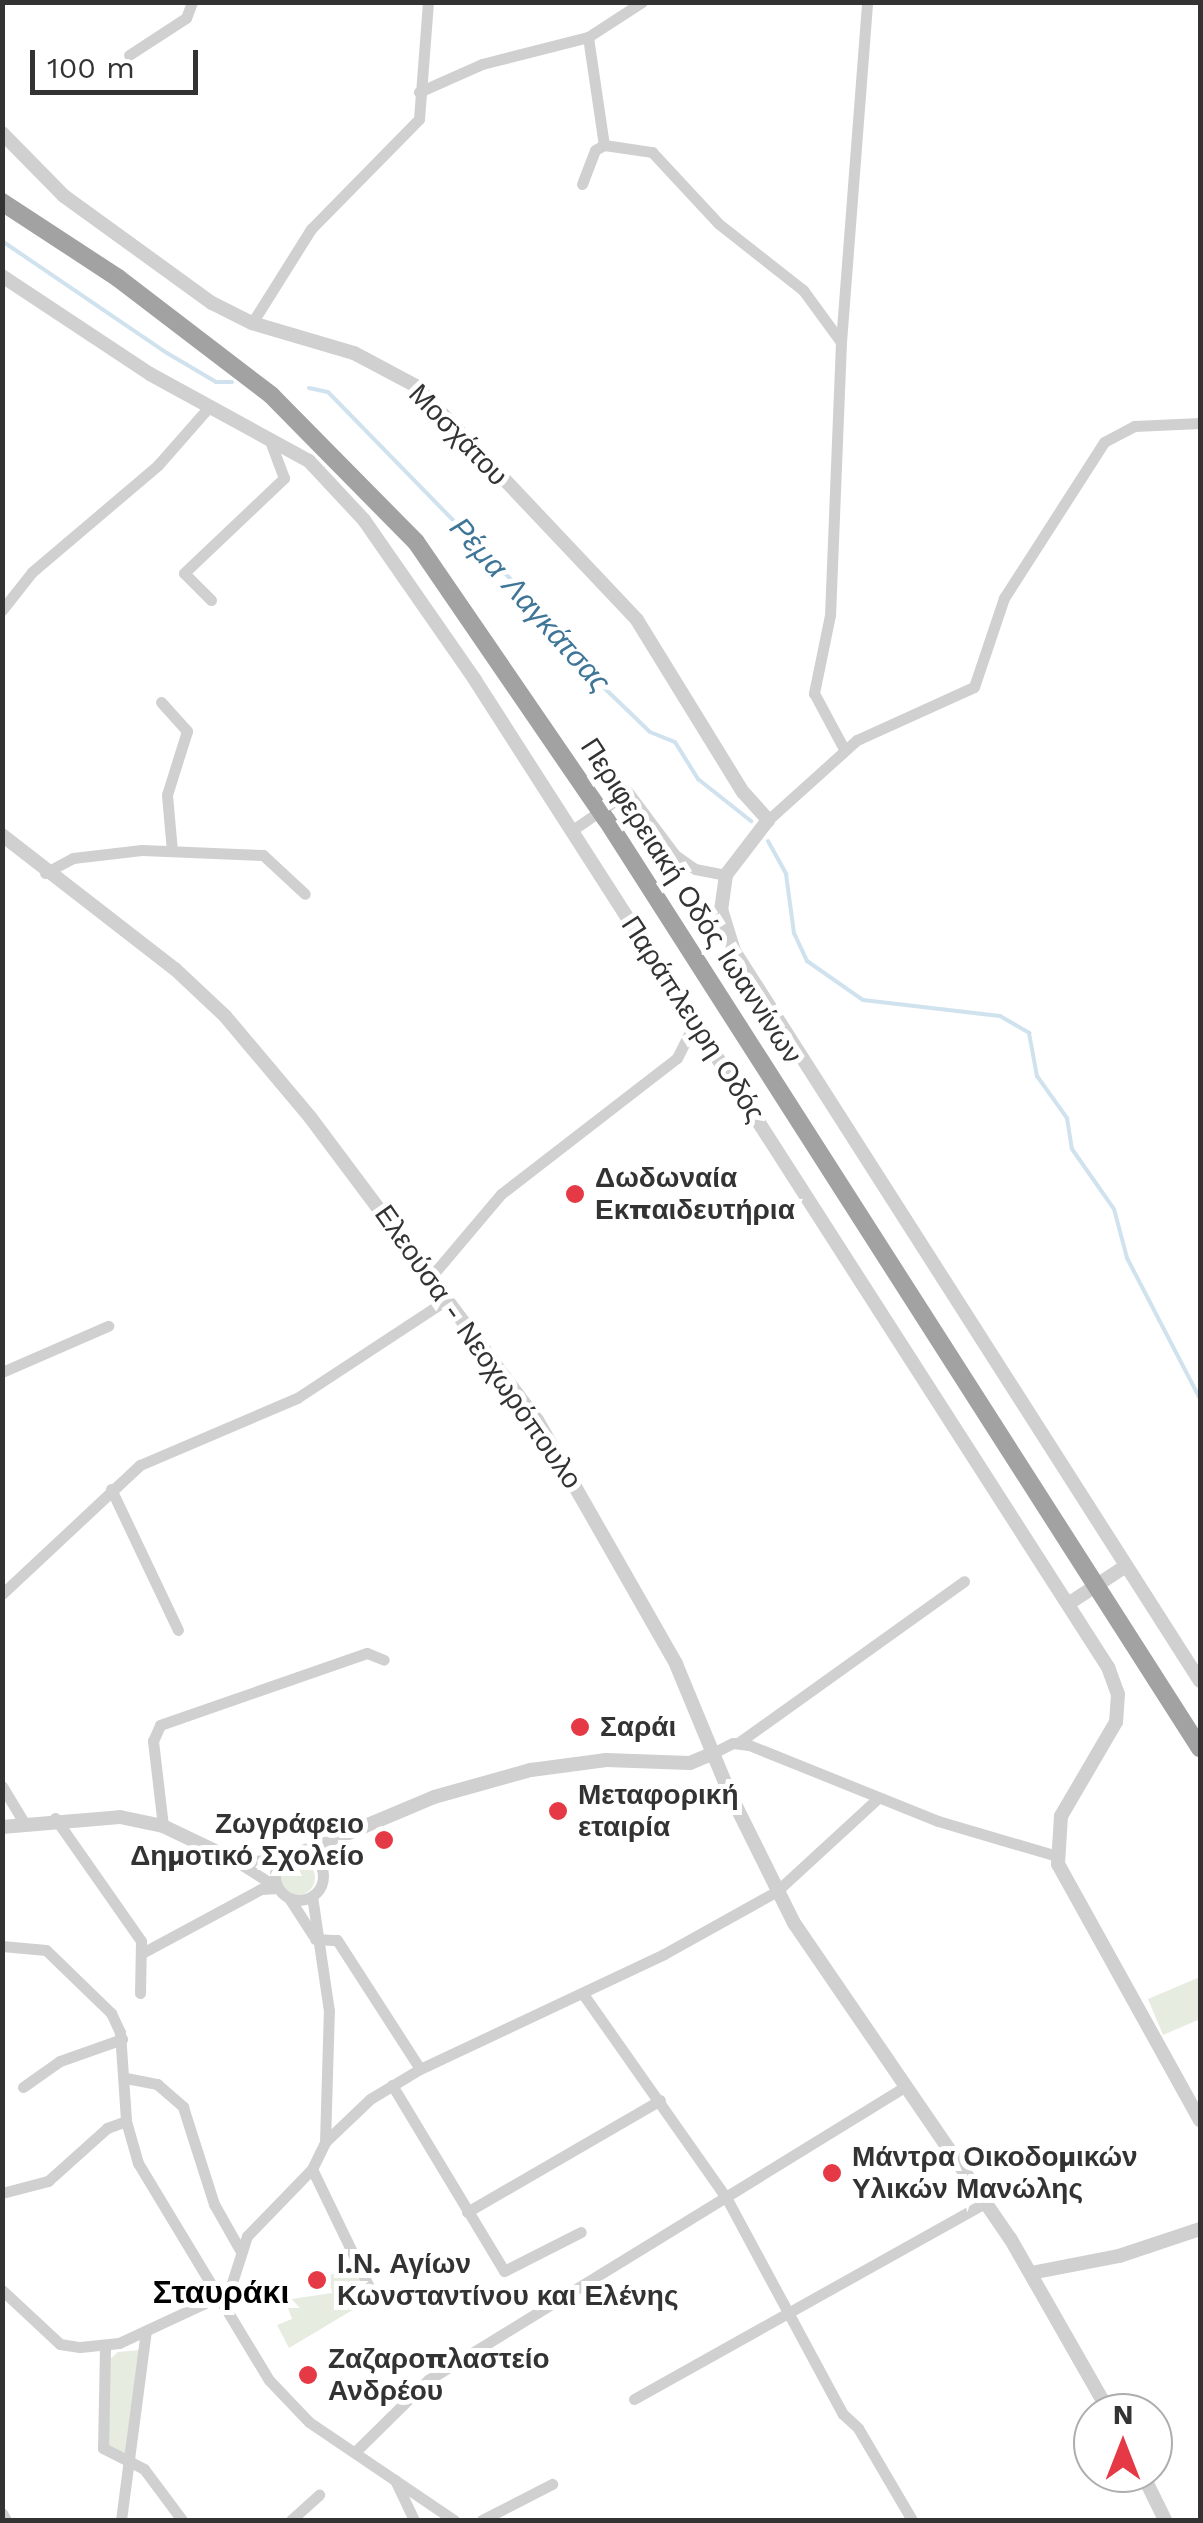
<!DOCTYPE html>
<meta charset="utf-8">
<style>
body{margin:0}
#map{position:relative;width:1203px;height:2523px;overflow:hidden;background:#fff;font-family:"Work Sans",sans-serif}
div>[style]{position:absolute}
[style*='--x']{left:calc(var(--x)*1px);top:calc(var(--y)*1px);width:calc(var(--w)*1px);rotate:calc(var(--a)*1deg)}
.green>*{inset:0;background:#e6ecdf}
.round{border-radius:50%}
.stream>*{height:4px;margin:-2px;padding:0 2px;transform-origin:2px;border-radius:2px;background:#cfe2ee}
.minor>*{height:11px;margin:-5.5px;padding:0 5.5px;transform-origin:5.5px;border-radius:5.5px;background:#d0d0d0}
.minor>.ring{margin:-5.5px;padding:0;box-sizing:content-box;background:none;border:11px solid #d0d0d0;border-radius:50%}
.tertiary>*{height:14px;margin:-7px;padding:0 7px;transform-origin:7px;border-radius:7px;background:#d0d0d0}
.trunk>*{height:18px;margin:-9px;padding:0 9px;transform-origin:9px;border-radius:9px;background:#a2a2a2}
.dots>*{width:28px;height:28px;translate:-50% -50%;box-sizing:border-box;border:5px solid #fff;border-radius:50%}
span{translate:-50% -50%;white-space:nowrap;text-align:center;line-height:1.15;-webkit-text-stroke:10px #fff;paint-order:stroke}
.street-label{font-size:28px;color:#333}
.poi-label{font-size:28px;color:#333;font-weight:700}
.left{translate:0 -50%;text-align:left}
.right{translate:-100% -50%;text-align:right}
.water-label{font-size:30px;color:#3f7597;font-style:italic}
.quarter-label{font-size:32px;color:#000;font-weight:700}
.frame{position:absolute;inset:0;border:5px solid #333;pointer-events:none}
.north{position:absolute;left:1073px;top:2393px;width:100px;height:100px;box-sizing:border-box;background:#fff;border:2px solid #adadad;border-radius:50%;rotate:0deg;font-size:28px;font-weight:700;line-height:40px;text-align:center;color:#333}
.north::after{content:'';display:block;margin:auto;width:35px;height:45px;background:#e63946;clip-path:polygon(50% 0,100% 100%,50% 72%,0 100%)}
.scale{position:absolute;left:30px;top:50px;width:168px;height:45px;box-sizing:border-box;border:5px solid #333;border-top:0;padding-left:12px;font-size:30px;line-height:35px;white-space:nowrap;color:#333;-webkit-text-stroke:8px #fff;paint-order:stroke}
</style>
<div id="map">
<div class="green">
<div class="round" style="left:281px;top:1861px;width:34px;height:34px"></div>
<div style="clip-path:polygon(1200px 1977px,1200px 2019px,1163px 2035px,1148px 1999px)"></div>
<div style="clip-path:polygon(354px 2263px,371px 2299px,289px 2348px,277px 2325px,292px 2319px,285px 2300px,332px 2293px,329px 2276px)"></div>
<div style="clip-path:polygon(140px 2350px,127px 2454px,109px 2449px,106px 2439px,108px 2361px,118px 2352px)"></div>
</div>
<div class="stream">
<div style="--x:2;--y:241;--w:199;--a:34.2"></div>
<div style="--x:167;--y:353;--w:57;--a:30.6"></div>
<div style="--x:216;--y:382;--w:16;--a:0"></div>
<div style="--x:309;--y:388;--w:19;--a:12"></div>
<div style="--x:328;--y:392;--w:349;--a:45.7"></div>
<div style="--x:572;--y:642;--w:44;--a:58.1"></div>
<div style="--x:595;--y:679;--w:76;--a:43.9"></div>
<div style="--x:650;--y:732;--w:27;--a:22"></div>
<div style="--x:675;--y:742;--w:44;--a:58.1"></div>
<div style="--x:698;--y:779;--w:68;--a:38.4"></div>
<div style="--x:768;--y:841;--w:38;--a:61"></div>
<div style="--x:786;--y:874;--w:60;--a:82.3"></div>
<div style="--x:794;--y:933;--w:31;--a:65"></div>
<div style="--x:807;--y:961;--w:68;--a:34.9"></div>
<div style="--x:863;--y:1000;--w:138;--a:6.7"></div>
<div style="--x:1000;--y:1016;--w:34;--a:30"></div>
<div style="--x:1029;--y:1033;--w:44;--a:79.5"></div>
<div style="--x:1037;--y:1076;--w:52;--a:54.5"></div>
<div style="--x:1067;--y:1118;--w:31;--a:81"></div>
<div style="--x:1072;--y:1149;--w:73;--a:55"></div>
<div style="--x:1114;--y:1209;--w:51;--a:75.1"></div>
<div style="--x:1127;--y:1258;--w:159;--a:62.6"></div>
</div>
<div class="minor">
<div style="--x:588;--y:37;--w:109;--a:81.6"></div>
<div style="--x:604;--y:145;--w:49;--a:8.3"></div>
<div style="--x:652;--y:152;--w:98;--a:47.1"></div>
<div style="--x:719;--y:224;--w:107;--a:38.2"></div>
<div style="--x:803;--y:290;--w:64;--a:53.8"></div>
<div style="--x:841;--y:342;--w:273;--a:92.3"></div>
<div style="--x:830;--y:615;--w:80;--a:101.6"></div>
<div style="--x:814;--y:693;--w:64;--a:61.8"></div>
<div style="--x:129;--y:55;--w:68;--a:-33"></div>
<div style="--x:186;--y:18;--w:17;--a:-69"></div>
<div style="--x:419;--y:92;--w:69;--a:-24"></div>
<div style="--x:482;--y:64;--w:109;--a:-14.3"></div>
<div style="--x:588;--y:37;--w:64;--a:-32.9"></div>
<div style="--x:582;--y:184;--w:36;--a:-69"></div>
<div style="--x:595;--y:150;--w:10;--a:-29"></div>
<div style="--x:252;--y:323;--w:111;--a:-57.9"></div>
<div style="--x:311;--y:229;--w:154;--a:-45.5"></div>
<div style="--x:419;--y:119;--w:117;--a:-85.6"></div>
<div style="--x:841;--y:342;--w:341;--a:-85.6"></div>
<div style="--x:211;--y:600;--w:38;--a:-135"></div>
<div style="--x:184;--y:573;--w:138;--a:-43.5"></div>
<div style="--x:284;--y:478;--w:43;--a:-110.6"></div>
<div style="--x:2;--y:610;--w:48;--a:-51.7"></div>
<div style="--x:32;--y:572;--w:165;--a:-40.3"></div>
<div style="--x:158;--y:465;--w:77;--a:-48.7"></div>
<div style="--x:161;--y:702;--w:39;--a:48"></div>
<div style="--x:187;--y:731;--w:67;--a:107.4"></div>
<div style="--x:167;--y:795;--w:56;--a:84.9"></div>
<div style="--x:768;--y:820;--w:120;--a:-42"></div>
<div style="--x:857;--y:740;--w:128;--a:-24.4"></div>
<div style="--x:974;--y:687;--w:94;--a:-71.4"></div>
<div style="--x:1004;--y:598;--w:185;--a:-57.3"></div>
<div style="--x:1104;--y:442;--w:34;--a:-28"></div>
<div style="--x:1134;--y:426;--w:66;--a:-2.6"></div>
<div style="--x:571;--y:831;--w:69;--a:-34.4"></div>
<div style="--x:628;--y:792;--w:79;--a:53.3"></div>
<div style="--x:675;--y:855;--w:24;--a:35"></div>
<div style="--x:695;--y:869;--w:32;--a:11"></div>
<div style="--x:45;--y:873;--w:32;--a:-28"></div>
<div style="--x:73;--y:858;--w:69;--a:-6.6"></div>
<div style="--x:142;--y:850;--w:121;--a:2.4"></div>
<div style="--x:263;--y:855;--w:57;--a:42.9"></div>
<div style="--x:430;--y:1278;--w:110;--a:-49.8"></div>
<div style="--x:501;--y:1194;--w:222;--a:-37.7"></div>
<div style="--x:677;--y:1058;--w:40;--a:-63.4"></div>
<div style="--x:2;--y:1372;--w:116;--a:-23.5"></div>
<div style="--x:111;--y:1489;--w:156;--a:64.6"></div>
<div style="--x:2;--y:1594;--w:189;--a:-43.1"></div>
<div style="--x:140;--y:1465;--w:171;--a:-23.1"></div>
<div style="--x:297;--y:1398;--w:178;--a:-33.3"></div>
<div style="--x:738;--y:1743;--w:278;--a:-35.6"></div>
<div style="--x:713;--y:1753;--w:22;--a:-27"></div>
<div style="--x:733;--y:1743;--w:16;--a:7"></div>
<div style="--x:749;--y:1745;--w:204;--a:21.9"></div>
<div style="--x:938;--y:1821;--w:124;--a:16.4"></div>
<div style="--x:2;--y:1786;--w:41;--a:59"></div>
<div style="--x:55;--y:1818;--w:150;--a:55"></div>
<div style="--x:141;--y:1941;--w:52;--a:91.1"></div>
<div style="--x:163;--y:1826;--w:86;--a:-96.7"></div>
<div style="--x:153;--y:1741;--w:17;--a:-66"></div>
<div style="--x:160;--y:1725;--w:219;--a:-19.2"></div>
<div style="--x:367;--y:1653;--w:18;--a:22"></div>
<div style="--x:296;--y:1852;--w:46;--a:-19.2"></div>
<div class="ring" style="left:275px;top:1852px;width:37px;height:37px"></div>
<div style="--x:236;--y:1861;--w:50;--a:32.7"></div>
<div style="--x:241;--y:1862;--w:41;--a:-4.2"></div>
<div style="--x:289;--y:1898;--w:44;--a:57"></div>
<div style="--x:315;--y:1939;--w:22;--a:3"></div>
<div style="--x:337;--y:1940;--w:153;--a:57.2"></div>
<div style="--x:2;--y:1946;--w:44;--a:5.2"></div>
<div style="--x:46;--y:1950;--w:91;--a:44.1"></div>
<div style="--x:111;--y:2013;--w:21;--a:65"></div>
<div style="--x:120;--y:2032;--w:89;--a:86.1"></div>
<div style="--x:126;--y:2121;--w:44;--a:74.1"></div>
<div style="--x:138;--y:2163;--w:253;--a:58.9"></div>
<div style="--x:269;--y:2380;--w:58;--a:46.4"></div>
<div style="--x:309;--y:2422;--w:175;--a:34.1"></div>
<div style="--x:144;--y:1952;--w:133;--a:-28.3"></div>
<div style="--x:261;--y:1889;--w:17;--a:-3"></div>
<div style="--x:583;--y:1994;--w:251;--a:54.9"></div>
<div style="--x:727;--y:2199;--w:244;--a:61.7"></div>
<div style="--x:843;--y:2414;--w:21;--a:43"></div>
<div style="--x:858;--y:2428;--w:107;--a:59.6"></div>
<div style="--x:126;--y:2078;--w:32;--a:11"></div>
<div style="--x:157;--y:2084;--w:35;--a:41"></div>
<div style="--x:183;--y:2107;--w:102;--a:72.3"></div>
<div style="--x:214;--y:2204;--w:53;--a:60.5"></div>
<div style="--x:392;--y:2085;--w:217;--a:58.9"></div>
<div style="--x:504;--y:2271;--w:86;--a:-26.9"></div>
<div style="--x:23;--y:2087;--w:45;--a:-35.1"></div>
<div style="--x:60;--y:2061;--w:66;--a:-19.5"></div>
<div style="--x:325;--y:2142;--w:62;--a:-43.7"></div>
<div style="--x:370;--y:2099;--w:58;--a:-31"></div>
<div style="--x:420;--y:2069;--w:270;--a:-25.2"></div>
<div style="--x:664;--y:1954;--w:129;--a:-29.1"></div>
<div style="--x:777;--y:1891;--w:137;--a:-42.6"></div>
<div style="--x:312;--y:2169;--w:138;--a:64.2"></div>
<div style="--x:2;--y:2193;--w:48;--a:-14.6"></div>
<div style="--x:48;--y:2181;--w:79;--a:-41.9"></div>
<div style="--x:107;--y:2128;--w:20;--a:-20"></div>
<div style="--x:467;--y:2212;--w:223;--a:-30.1"></div>
<div style="--x:2;--y:2290;--w:79;--a:43"></div>
<div style="--x:60;--y:2344;--w:20;--a:9"></div>
<div style="--x:80;--y:2347;--w:39;--a:-6"></div>
<div style="--x:119;--y:2343;--w:121;--a:-24.9"></div>
<div style="--x:229;--y:2292;--w:59;--a:-72.2"></div>
<div style="--x:247;--y:2236;--w:93;--a:-45.9"></div>
<div style="--x:312;--y:2169;--w:30;--a:-64"></div>
<div style="--x:325;--y:2142;--w:131;--a:-88.3"></div>
<div style="--x:329;--y:2011;--w:116;--a:-98.4"></div>
<div style="--x:105;--y:2347;--w:101;--a:91.1"></div>
<div style="--x:103;--y:2448;--w:46;--a:27.1"></div>
<div style="--x:144;--y:2469;--w:64;--a:53.3"></div>
<div style="--x:634;--y:2399;--w:401;--a:-29.2"></div>
<div style="--x:355;--y:2452;--w:103;--a:-44.6"></div>
<div style="--x:428;--y:2380;--w:561;--a:-31.59"></div>
<div style="--x:395;--y:2480;--w:44;--a:64.6"></div>
<div style="--x:2;--y:2513;--w:8;--a:60"></div>
<div style="--x:121;--y:2520;--w:191;--a:-82.5"></div>
<div style="--x:291;--y:2520;--w:38;--a:-42"></div>
<div style="--x:482;--y:2520;--w:79;--a:-27.2"></div>
</div>
<div class="tertiary">
<div style="--x:2;--y:133;--w:88;--a:45.5"></div>
<div style="--x:64;--y:196;--w:183;--a:35.9"></div>
<div style="--x:212;--y:303;--w:45;--a:26.6"></div>
<div style="--x:252;--y:323;--w:106;--a:16.4"></div>
<div style="--x:354;--y:353;--w:70;--a:28"></div>
<div style="--x:416;--y:386;--w:322;--a:46.6"></div>
<div style="--x:637;--y:620;--w:202;--a:58.4"></div>
<div style="--x:743;--y:792;--w:38;--a:48"></div>
<div style="--x:768;--y:820;--w:69;--a:127.4"></div>
<div style="--x:726;--y:875;--w:34;--a:98"></div>
<div style="--x:721;--y:909;--w:44;--a:72.8"></div>
<div style="--x:734;--y:951;--w:866;--a:57.45"></div>
<div style="--x:2;--y:276;--w:178;--a:33.5"></div>
<div style="--x:150;--y:374;--w:181;--a:28.7"></div>
<div style="--x:309;--y:461;--w:81;--a:47"></div>
<div style="--x:364;--y:520;--w:195;--a:55.2"></div>
<div style="--x:475;--y:680;--w:1173;--a:57.33"></div>
<div style="--x:1108;--y:1667;--w:29;--a:70"></div>
<div style="--x:1118;--y:1694;--w:28;--a:94"></div>
<div style="--x:1116;--y:1722;--w:109;--a:120.3"></div>
<div style="--x:1061;--y:1816;--w:48;--a:93.6"></div>
<div style="--x:1058;--y:1864;--w:293;--a:61"></div>
<div style="--x:2;--y:835;--w:219;--a:37.8"></div>
<div style="--x:175;--y:969;--w:69;--a:43.2"></div>
<div style="--x:225;--y:1016;--w:132;--a:49.9"></div>
<div style="--x:310;--y:1117;--w:379;--a:53.2"></div>
<div style="--x:537;--y:1420;--w:281;--a:60.3"></div>
<div style="--x:676;--y:1664;--w:139;--a:67.5"></div>
<div style="--x:729;--y:1792;--w:146;--a:63.6"></div>
<div style="--x:794;--y:1923;--w:382;--a:55.6"></div>
<div style="--x:1010;--y:2238;--w:202;--a:60.3"></div>
<div style="--x:1068;--y:1604;--w:69;--a:-33.2"></div>
<div style="--x:2;--y:1827;--w:118;--a:-4.8"></div>
<div style="--x:120;--y:1817;--w:44;--a:11.8"></div>
<div style="--x:163;--y:1826;--w:81;--a:25.6"></div>
<div style="--x:339;--y:1837;--w:103;--a:-22.8"></div>
<div style="--x:434;--y:1797;--w:101;--a:-15.6"></div>
<div style="--x:531;--y:1770;--w:76;--a:-7.6"></div>
<div style="--x:606;--y:1760;--w:84;--a:2"></div>
<div style="--x:690;--y:1763;--w:25;--a:-23"></div>
<div style="--x:1031;--y:2273;--w:90;--a:-10.9"></div>
<div style="--x:1119;--y:2256;--w:85;--a:-18.4"></div>
<div style="--x:1142;--y:2473;--w:52;--a:63.9"></div>
</div>
<div class="trunk">
<div style="--x:2;--y:202;--w:139;--a:33.2"></div>
<div style="--x:118;--y:278;--w:193;--a:37.4"></div>
<div style="--x:271;--y:395;--w:206;--a:45.4"></div>
<div style="--x:416;--y:542;--w:336;--a:55.6"></div>
<div style="--x:606;--y:819;--w:1103;--a:57.41"></div>
</div>
<div class="dots">
<div style="left:575px;top:1194px;background:#e63946"></div>
<div style="left:580px;top:1727px;background:#e63946"></div>
<div style="left:558px;top:1811px;background:#e63946"></div>
<div style="left:384px;top:1840px;background:#e63946"></div>
<div style="left:832px;top:2173px;background:#e63946"></div>
<div style="left:317px;top:2280px;background:#e63946"></div>
<div style="left:308px;top:2375px;background:#e63946"></div>
</div>
<div class="street-label">
<span style="left:458px;top:435px;rotate:46deg">Μοσχάτου</span>
<span style="left:691px;top:901px;rotate:57deg">Περιφερειακή Οδός Ιωαννίνων</span>
<span style="left:693px;top:1019px;rotate:57deg">Παράπλευρη Οδός</span>
<span style="left:478px;top:1347px;rotate:55deg">Ελεούσα - Νεοχωρόπουλο</span>
</div>
<div class="poi-label">
<span class="left" style="left:595px;top:1194px">Δωδωναία<br>Εκπαιδευτήρια</span>
<span class="left" style="left:600px;top:1727px">Σαράι</span>
<span class="left" style="left:578px;top:1811px">Μεταφορική<br>εταιρία</span>
<span class="right" style="left:364px;top:1840px">Ζωγράφειο<br>Δημοτικό Σχολείο</span>
<span class="left" style="left:852px;top:2173px">Μάντρα Οικοδομικών<br>Υλικών Μανώλης</span>
<span class="left" style="left:337px;top:2280px">Ι.Ν. Αγίων<br>Κωνσταντίνου και Ελένης</span>
<span class="left" style="left:328px;top:2375px">Ζαζαροπλαστείο<br>Ανδρέου</span>
</div>
<div class="water-label">
<span style="left:530px;top:605px;rotate:48deg">Ρέμα Λαγκάτσας</span>
</div>
<div class="quarter-label">
<span style="left:221px;top:2292px">Σταυράκι</span>
</div>
<div class="frame"></div>
<div class="north">N</div>
<div class="scale">100 m</div>
</div>
